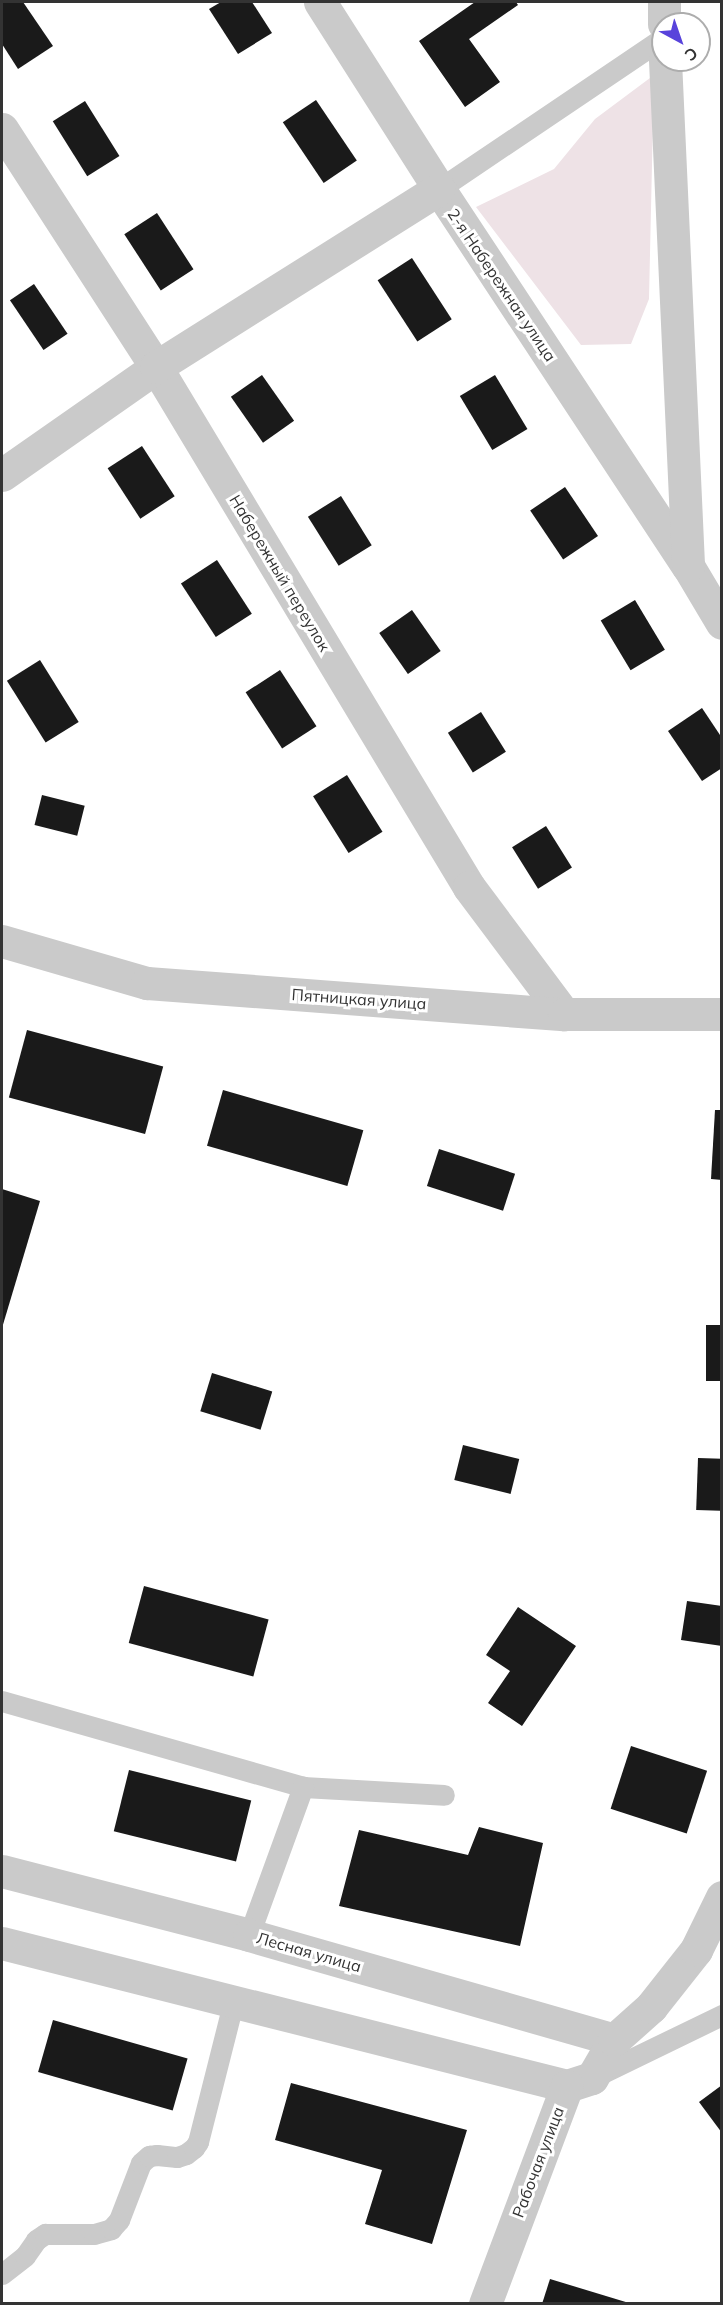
<!DOCTYPE html>
<meta charset="utf-8">
<style>
body{margin:0}
#map{position:relative;width:723px;height:2305px;overflow:hidden;background:#fff;font-family:Mulish,sans-serif}
div>[style]{position:absolute}
[style*='--x']{left:calc(var(--x)*1px);top:calc(var(--y)*1px);width:calc(var(--w)*1px);rotate:calc(var(--a)*1deg)}
.green>*{inset:0;background:#eee2e6}
.building>*{inset:0;background:#1a1a1a;transform-origin:0 0}
.lane>*{height:21px;margin:-10.5px;padding:0 10.5px;transform-origin:10.5px;border-radius:10.5px;background:#cacaca}
.street>*{height:33px;margin:-16.5px;padding:0 16.5px;transform-origin:16.5px;border-radius:16.5px;background:#cacaca}
span{translate:-50% -50%;white-space:nowrap;text-align:center;line-height:1.15;-webkit-text-stroke:6px #fff;paint-order:stroke}
.street-label{font-size:16px;color:#333}
.frame{position:absolute;inset:0;border:3px solid #333;pointer-events:none}
.north{position:absolute;left:651px;top:12px;width:60px;height:60px;box-sizing:border-box;background:#fff;border:2px solid #adadad;border-radius:50%;rotate:140deg;font-size:16px;font-weight:700;line-height:24px;text-align:center;color:#333}
.north::after{content:'';display:block;margin:auto;width:21px;height:27px;background:#5843db;clip-path:polygon(50% 0,100% 100%,50% 72%,0 100%)}
</style>
<div id="map">
<div class="green">
<div style="clip-path:polygon(654px 75px,649px 299px,631px 344px,581px 345px,476px 207px,554px 169px,595px 119px)"></div>
</div>
<div class="building">
<div style="clip-path:polygon(2px 2px,23px 2px,53px 46px,18px 69px,2px 44px)"></div>
<div style="clip-path:polygon(221px 2px,252px 2px,272px 33px,238px 54px,209px 9px)"></div>
<div style="clip-path:polygon(475px 2px,516px 2px,518px 5px,469px 39px,500px 82px,465px 107px,419px 41px)"></div>
<div style="left:316px;top:100px;width:73px;height:40px;rotate:56deg"></div>
<div style="left:85px;top:101px;width:65px;height:38px;rotate:58deg"></div>
<div style="left:157px;top:213px;width:67px;height:39px;rotate:57deg"></div>
<div style="left:412px;top:258px;width:73px;height:41px;rotate:57deg"></div>
<div style="left:34px;top:284px;width:60px;height:29px;rotate:56deg"></div>
<div style="left:262px;top:375px;width:56px;height:38px;rotate:55deg"></div>
<div style="left:495px;top:375px;width:63px;height:41px;rotate:59deg"></div>
<div style="left:142px;top:446px;width:60px;height:41px;rotate:57deg"></div>
<div style="left:565px;top:487px;width:59px;height:42px;rotate:56deg"></div>
<div style="left:341px;top:496px;width:58px;height:39px;rotate:58deg"></div>
<div style="left:217px;top:560px;width:64px;height:43px;rotate:57deg"></div>
<div style="left:635px;top:600px;width:58px;height:40px;rotate:59deg"></div>
<div style="left:412px;top:610px;width:50px;height:40px;rotate:55deg"></div>
<div style="left:40px;top:660px;width:73px;height:39px;rotate:58deg"></div>
<div style="left:280px;top:670px;width:67px;height:41px;rotate:57deg"></div>
<div style="clip-path:polygon(702px 708px,722px 738px,722px 768px,702px 781px,668px 731px)"></div>
<div style="left:481px;top:712px;width:47px;height:39px;rotate:58deg"></div>
<div style="left:347px;top:775px;width:67px;height:40px;rotate:58deg"></div>
<div style="left:42px;top:795px;width:44px;height:31px;rotate:14deg"></div>
<div style="left:546px;top:826px;width:49px;height:40px;rotate:58deg"></div>
<div style="left:27px;top:1030px;width:141px;height:70px;rotate:15deg"></div>
<div style="left:223px;top:1090px;width:146px;height:58px;rotate:16deg"></div>
<div style="clip-path:polygon(715px 1110px,722px 1110px,722px 1180px,711px 1179px)"></div>
<div style="left:439px;top:1149px;width:80px;height:39px;rotate:18deg"></div>
<div style="clip-path:polygon(2px 1189px,40px 1201px,2px 1328px)"></div>
<div style="left:706px;top:1325px;width:16px;height:56px"></div>
<div style="left:212px;top:1373px;width:63px;height:40px;rotate:17deg"></div>
<div style="left:463px;top:1445px;width:58px;height:36px;rotate:14deg"></div>
<div style="left:698px;top:1458px;width:24px;height:52px;rotate:2deg"></div>
<div style="left:144px;top:1586px;width:129px;height:59px;rotate:15deg"></div>
<div style="clip-path:polygon(687px 1601px,722px 1606px,722px 1646px,681px 1640px)"></div>
<div style="clip-path:polygon(518px 1607px,576px 1646px,522px 1726px,488px 1703px,510px 1671px,486px 1655px)"></div>
<div style="left:631px;top:1746px;width:80px;height:66px;rotate:18deg"></div>
<div style="left:129px;top:1770px;width:126px;height:63px;rotate:14deg"></div>
<div style="clip-path:polygon(479px 1827px,543px 1843px,520px 1946px,339px 1906px,359px 1830px,468px 1855px)"></div>
<div style="left:53px;top:2020px;width:140px;height:54px;rotate:16deg"></div>
<div style="clip-path:polygon(291px 2083px,467px 2130px,432px 2244px,365px 2224px,382px 2170px,275px 2140px)"></div>
<div style="clip-path:polygon(722px 2085px,722px 2133px,699px 2102px)"></div>
<div style="clip-path:polygon(550px 2279px,629px 2303px,629px 2304px,542px 2304px)"></div>
</div>
<div class="lane">
<div style="--x:439;--y:189;--w:270;--a:-34"></div>
<div style="--x:2;--y:1701;--w:313;--a:15.9"></div>
<div style="--x:303;--y:1787;--w:141;--a:3.2"></div>
<div style="--x:249;--y:1935;--w:158;--a:-70"></div>
<div style="--x:592;--y:2078;--w:144;--a:-25.9"></div>
<div style="--x:2;--y:2274;--w:29;--a:-38"></div>
<div style="--x:25;--y:2256;--w:19;--a:-55"></div>
<div style="--x:36;--y:2240;--w:11;--a:-34"></div>
<div style="--x:45;--y:2234;--w:49;--a:0"></div>
<div style="--x:94;--y:2234;--w:18;--a:-16"></div>
<div style="--x:111;--y:2229;--w:12;--a:-48"></div>
<div style="--x:119;--y:2220;--w:61;--a:-68.9"></div>
<div style="--x:141;--y:2163;--w:11;--a:-41"></div>
<div style="--x:149;--y:2156;--w:8;--a:-7"></div>
<div style="--x:157;--y:2155;--w:20;--a:6"></div>
<div style="--x:177;--y:2157;--w:9;--a:-18"></div>
<div style="--x:186;--y:2154;--w:10;--a:-37"></div>
<div style="--x:194;--y:2148;--w:7;--a:-56"></div>
<div style="--x:198;--y:2142;--w:142;--a:-75.8"></div>
</div>
<div class="street">
<div style="--x:320;--y:2;--w:222;--a:57.5"></div>
<div style="--x:439;--y:189;--w:452;--a:56.6"></div>
<div style="--x:688;--y:566;--w:66;--a:59.2"></div>
<div style="--x:664;--y:24;--w:22;--a:-90"></div>
<div style="--x:665;--y:60;--w:506;--a:87.39"></div>
<div style="--x:2;--y:129;--w:283;--a:57.1"></div>
<div style="--x:156;--y:367;--w:607;--a:58.96"></div>
<div style="--x:469;--y:887;--w:159;--a:53.2"></div>
<div style="--x:2;--y:475;--w:188;--a:-35"></div>
<div style="--x:156;--y:367;--w:334;--a:-32.2"></div>
<div style="--x:2;--y:941;--w:151;--a:16.2"></div>
<div style="--x:147;--y:983;--w:418;--a:4.3"></div>
<div style="--x:564;--y:1014;--w:158;--a:0"></div>
<div style="--x:2;--y:1871;--w:255;--a:14.5"></div>
<div style="--x:249;--y:1935;--w:380;--a:16"></div>
<div style="--x:2;--y:1943;--w:583;--a:14.2"></div>
<div style="--x:567;--y:2086;--w:26;--a:-18"></div>
<div style="--x:592;--y:2078;--w:44;--a:-59.9"></div>
<div style="--x:614;--y:2040;--w:50;--a:-41.7"></div>
<div style="--x:651;--y:2007;--w:73;--a:-51.7"></div>
<div style="--x:696;--y:1950;--w:59;--a:-63.9"></div>
<div style="--x:485;--y:2304;--w:233;--a:-69.4"></div>
</div>
<div class="street-label">
<span style="left:502px;top:285px;rotate:56deg">2-я Набережная улица</span>
<span style="left:280px;top:573px;rotate:59deg">Набережный переулок</span>
<span style="left:359px;top:999px;rotate:4deg">Пятницкая улица</span>
<span style="left:309px;top:1952px;rotate:16deg">Лесная улица</span>
<span style="left:538px;top:2162px;rotate:-69deg">Рабочая улица</span>
</div>
<div class="frame"></div>
<div class="north">С</div>
</div>
